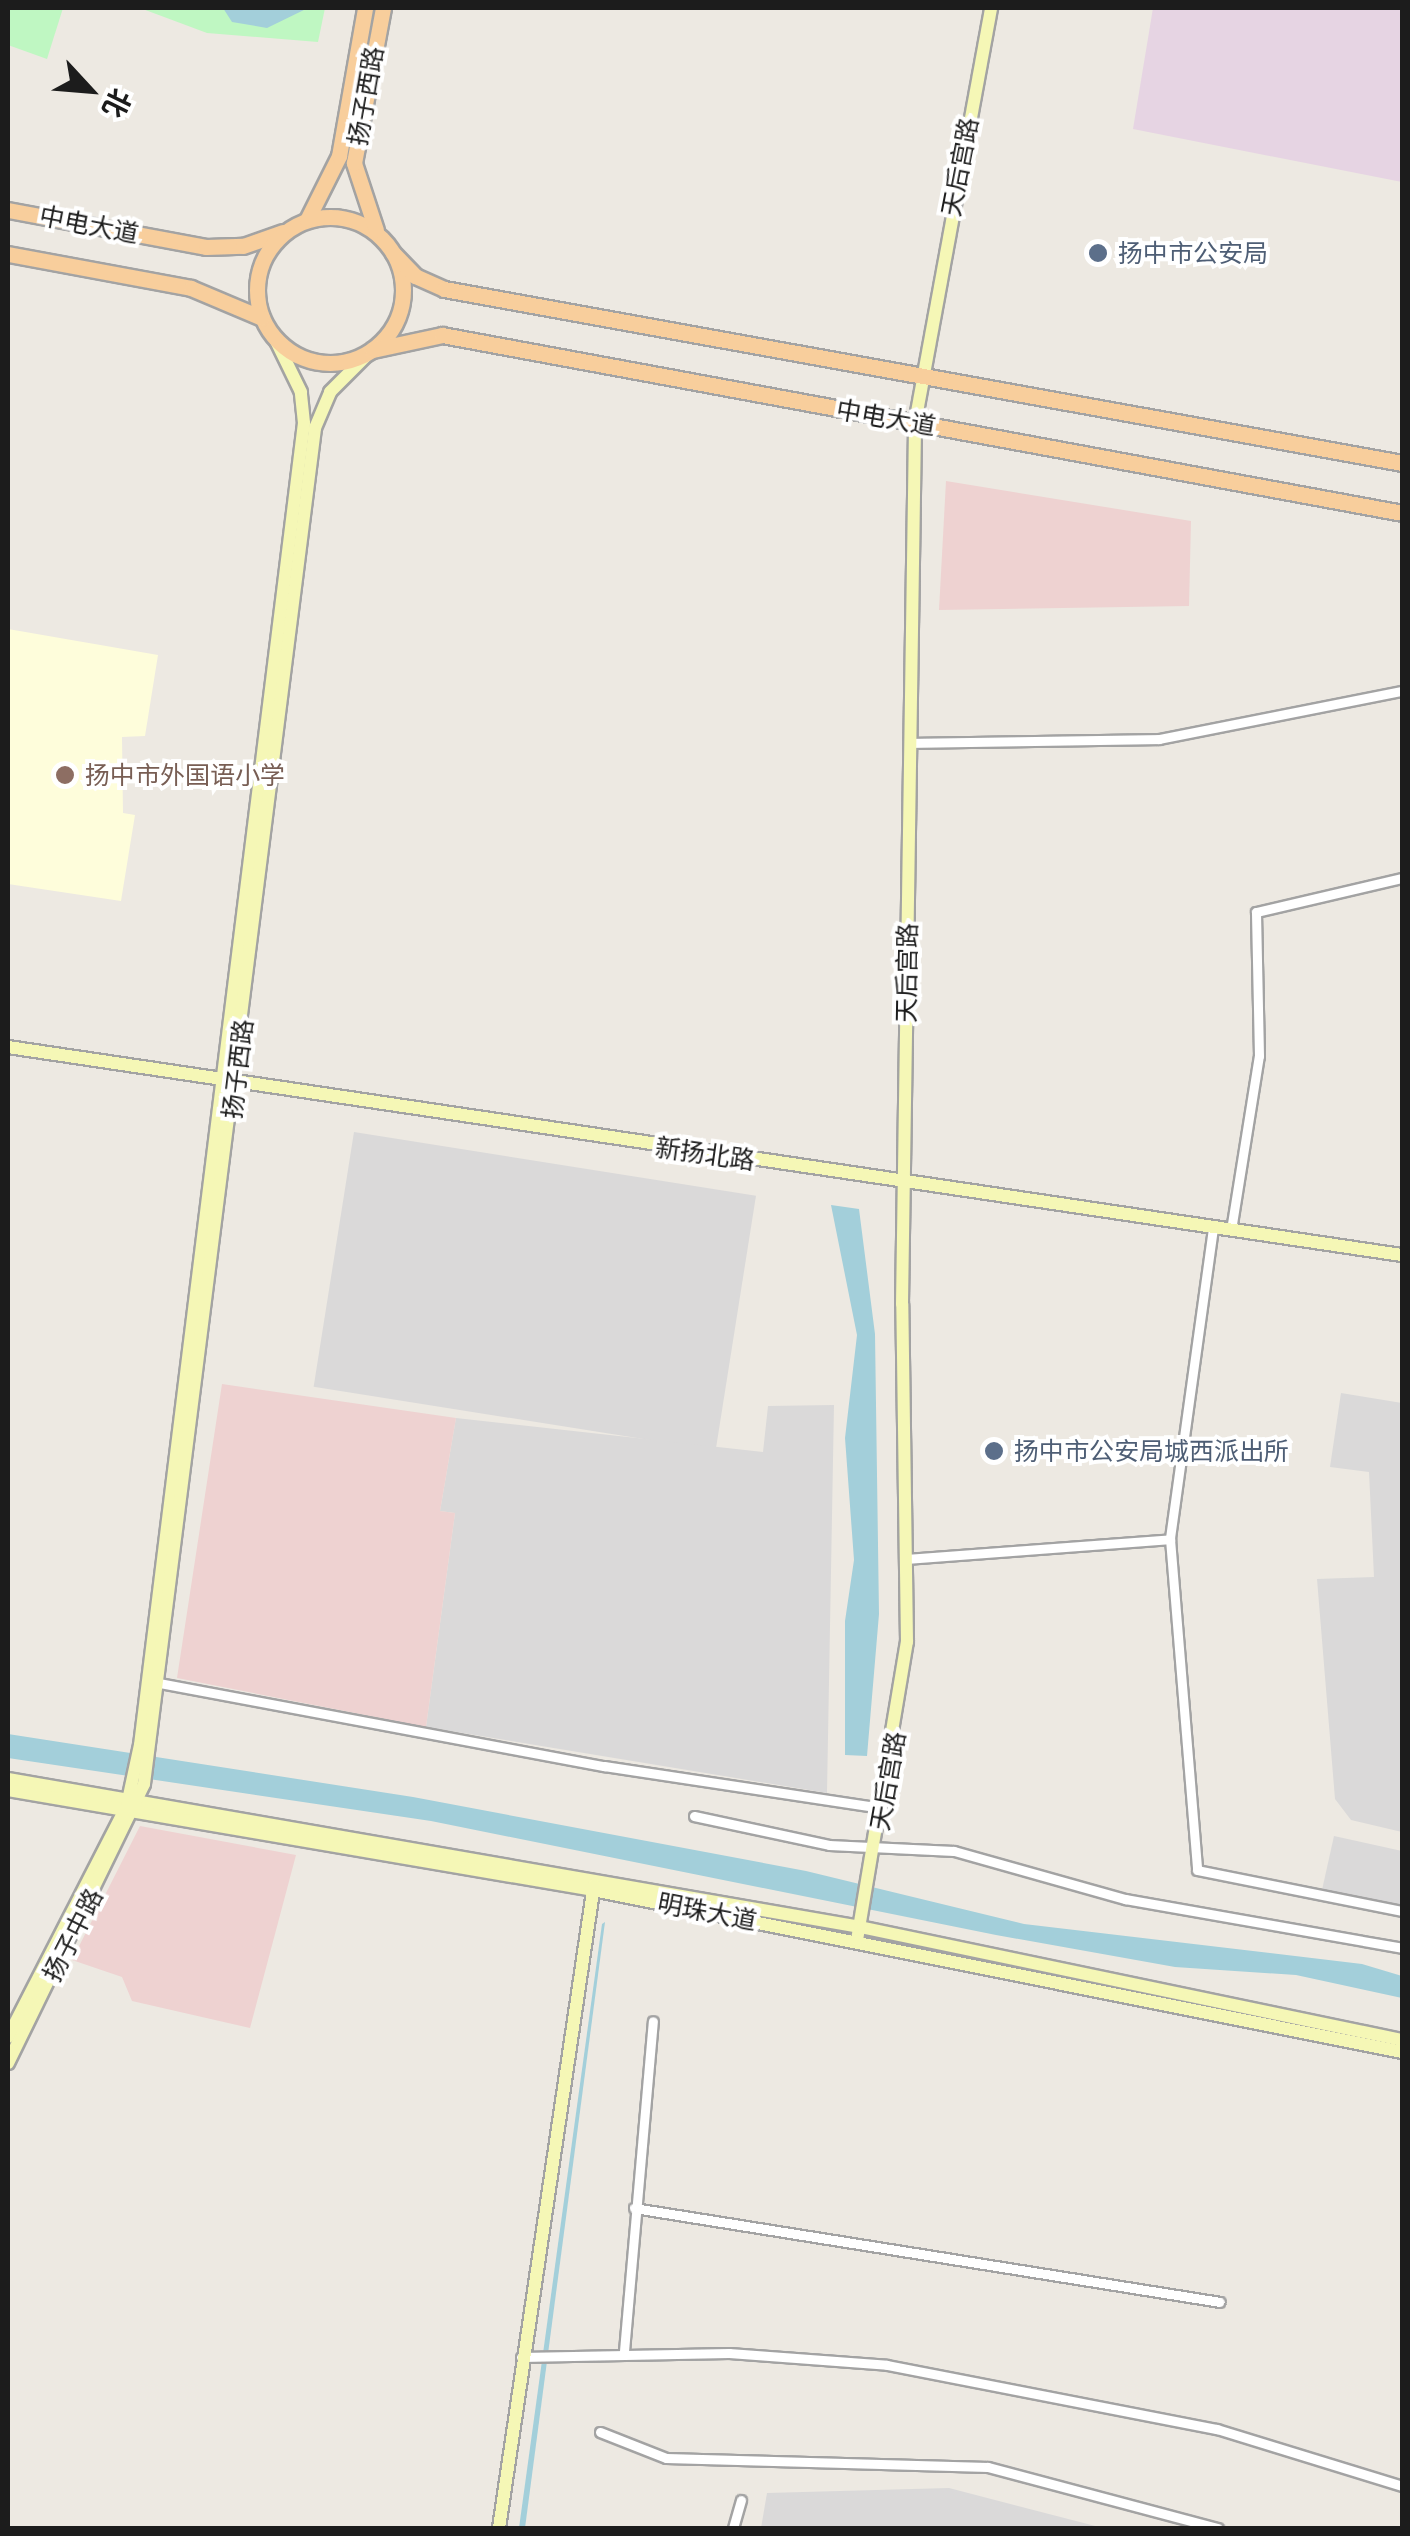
<!DOCTYPE html>
<meta charset="utf-8">
<style>
body{margin:0}
#map{position:relative;width:1410px;height:2536px;overflow:hidden;background:#ede9e2;font-family:Inter,"Noto Sans SC",sans-serif}
div>[style]{position:absolute}
[style*='--x']{left:calc(var(--x)*1px);top:calc(var(--y)*1px);width:calc(var(--w)*1px);rotate:calc(var(--a)*1deg)}
.residential>*{inset:0;background:#dad9d9;transform-origin:0 0}
.commercial>*{inset:0;background:#eed2d1}
.industrial>*{inset:0;background:#e6d4e3}
.education>*{inset:0;background:#fefddb}
.park>*{inset:0;background:#bff7c2}
.water>*{inset:0;background:#a3cfda}
.roads{filter:drop-shadow(2px 0 #a3a3a3) drop-shadow(-2px 0 #a3a3a3) drop-shadow(0 2px #a3a3a3) drop-shadow(0 -2px #a3a3a3)}
.street>*{height:9px;margin:-4.5px;padding:0 4.5px;transform-origin:4.5px;border-radius:4.5px;background:#fff}
.secondary>*{height:12px;margin:-6px;padding:0 6px;transform-origin:6px;border-radius:6px;background:#f5f7b6}
.primary>*{height:15px;margin:-7.5px;padding:0 7.5px;transform-origin:7.5px;border-radius:7.5px;background:#f8ce9c}
.primary>.ring{margin:-7.5px;padding:0;box-sizing:content-box;background:none;border:15px solid #f8ce9c;border-radius:50%}
.dots>*{width:28px;height:28px;translate:-50% -50%;box-sizing:border-box;border:5px solid #fff;border-radius:50%}
span{translate:-50% -50%;white-space:nowrap;text-align:center;line-height:1.15;-webkit-text-stroke:8px #fff;paint-order:stroke}
.street-label{font-size:25px;color:#1c1c1c}
.service-label{font-size:25px;color:#4e5e75}
.left{translate:0 -50%;text-align:left}
.education-label{font-size:25px;color:#785e54}
.frame{position:absolute;inset:0;border:10px solid #1c1c1c;pointer-events:none}
.north{position:absolute;left:40px;top:40px;width:100px;height:100px;-webkit-text-stroke:8px #fff;paint-order:stroke;rotate:116deg;font-size:28px;font-weight:700;line-height:40px;text-align:center;color:#1c1c1c}
.north::after{content:'';display:block;margin:auto;width:35px;height:45px;background:#1c1c1c;clip-path:polygon(50% 0,100% 100%,50% 72%,0 100%)}
</style>
<div id="map">
<div class="residential">
<div style="left:354px;top:1132px;width:407px;height:258px;rotate:9deg"></div>
<div style="clip-path:polygon(1341px 1393px,1402px 1403px,1402px 1832px,1351px 1820px,1335px 1799px,1317px 1579px,1374px 1577px,1369px 1472px,1330px 1467px)"></div>
<div style="clip-path:polygon(834px 1405px,827px 1793px,426px 1727px,455px 1513px,440px 1511px,456px 1418px,763px 1452px,768px 1406px)"></div>
<div style="clip-path:polygon(1334px 1836px,1402px 1851px,1402px 1908px,1322px 1890px)"></div>
<div style="clip-path:polygon(949px 2488px,1103px 2528px,761px 2528px,767px 2493px)"></div>
</div>
<div class="commercial">
<div style="clip-path:polygon(946px 481px,1191px 521px,1189px 606px,939px 610px)"></div>
<div style="clip-path:polygon(222px 1384px,456px 1418px,440px 1511px,455px 1513px,426px 1727px,177px 1678px)"></div>
<div style="clip-path:polygon(140px 1826px,296px 1855px,250px 2028px,132px 2001px,122px 1977px,72px 1960px)"></div>
</div>
<div class="industrial">
<div style="clip-path:polygon(1153px 8px,1402px 8px,1402px 182px,1133px 129px)"></div>
</div>
<div class="education">
<div style="clip-path:polygon(8px 629px,158px 655px,145px 736px,122px 737px,123px 813px,135px 815px,121px 901px,8px 884px)"></div>
</div>
<div class="park">
<div style="clip-path:polygon(8px 8px,63px 8px,47px 59px,8px 45px)"></div>
<div style="clip-path:polygon(140px 8px,325px 8px,318px 42px,207px 33px)"></div>
</div>
<div class="water">
<div style="clip-path:polygon(223px 8px,308px 8px,267px 28px,232px 22px)"></div>
<div style="clip-path:polygon(831px 1205px,859px 1209px,875px 1334px,879px 1614px,867px 1756px,845px 1755px,845px 1621px,854px 1560px,845px 1438px,857px 1335px)"></div>
<div style="clip-path:polygon(8px 1734px,413px 1797px,806px 1871px,1024px 1924px,1362px 1964px,1402px 1976px,1402px 1998px,1296px 1975px,1175px 1967px,996px 1935px,431px 1821px,8px 1758px)"></div>
<div style="clip-path:polygon(605px 1922px,525px 2528px,519px 2528px,602px 1924px)"></div>
</div>
<div class="roads">
<div class="street">
<div style="--x:910;--y:743;--w:249;--a:-0.9"></div>
<div style="--x:1159;--y:739;--w:248;--a:-11.2"></div>
<div style="--x:1213;--y:1228;--w:314;--a:97.9"></div>
<div style="--x:1170;--y:1539;--w:332;--a:85.3"></div>
<div style="--x:1197;--y:1870;--w:209;--a:11.3"></div>
<div style="--x:1231;--y:1230;--w:176;--a:-80.9"></div>
<div style="--x:1259;--y:1056;--w:144;--a:-91.2"></div>
<div style="--x:1256;--y:912;--w:150;--a:-13.1"></div>
<div style="--x:907;--y:1559;--w:264;--a:-4.3"></div>
<div style="--x:159;--y:1683;--w:453;--a:10.6"></div>
<div style="--x:604;--y:1766;--w:281;--a:8.6"></div>
<div style="--x:694;--y:1816;--w:138;--a:12.1"></div>
<div style="--x:829;--y:1845;--w:125;--a:2.7"></div>
<div style="--x:954;--y:1851;--w:178;--a:15.7"></div>
<div style="--x:1125;--y:1899;--w:281;--a:10"></div>
<div style="--x:634;--y:2208;--w:593;--a:9.11"></div>
<div style="--x:624;--y:2351;--w:331;--a:-85"></div>
<div style="--x:521;--y:2357;--w:208;--a:-1.1"></div>
<div style="--x:729;--y:2353;--w:158;--a:4.3"></div>
<div style="--x:887;--y:2365;--w:336;--a:11"></div>
<div style="--x:1217;--y:2429;--w:194;--a:17.1"></div>
<div style="--x:600;--y:2432;--w:71;--a:21.5"></div>
<div style="--x:666;--y:2458;--w:322;--a:1.6"></div>
<div style="--x:988;--y:2467;--w:238;--a:14.9"></div>
<div style="--x:733;--y:2528;--w:29;--a:-74"></div>
</div>
<div class="secondary">
<div style="--x:8;--y:1047;--w:1409;--a:8.49"></div>
<div style="--x:8;--y:1779;--w:865;--a:9.85"></div>
<div style="--x:860;--y:1927;--w:554;--a:11.78"></div>
<div style="--x:8;--y:1790;--w:593;--a:9.7"></div>
<div style="--x:593;--y:1890;--w:825;--a:11.32"></div>
<div style="--x:857;--y:1940;--w:302;--a:-80.5"></div>
<div style="--x:907;--y:1642;--w:338;--a:-90.8"></div>
<div style="--x:902;--y:1304;--w:881;--a:-89.15"></div>
<div style="--x:915;--y:423;--w:422;--a:-79.6"></div>
<div style="--x:8;--y:2037;--w:261;--a:-62.8"></div>
<div style="--x:127;--y:1805;--w:61;--a:-77.8"></div>
<div style="--x:140;--y:1745;--w:1332;--a:-82.93"></div>
<div style="--x:304;--y:423;--w:31;--a:-96"></div>
<div style="--x:301;--y:392;--w:61;--a:-116.1"></div>
<div style="--x:8;--y:2063;--w:310;--a:-64"></div>
<div style="--x:144;--y:1784;--w:1367;--a:-82.81"></div>
<div style="--x:315;--y:428;--w:39;--a:-67"></div>
<div style="--x:330;--y:392;--w:59;--a:-45"></div>
<div style="--x:499;--y:2528;--w:650;--a:-81.6"></div>
</div>
<div class="primary">
<div style="--x:8;--y:210;--w:201;--a:10.6"></div>
<div style="--x:206;--y:247;--w:37;--a:-2"></div>
<div style="--x:243;--y:246;--w:42;--a:-19.3"></div>
<div class="ring" style="left:257px;top:217px;width:131px;height:131px"></div>
<div style="--x:307;--y:220;--w:72;--a:-63.4"></div>
<div style="--x:339;--y:156;--w:150;--a:-80"></div>
<div style="--x:376;--y:230;--w:71;--a:-108.2"></div>
<div style="--x:354;--y:163;--w:158;--a:-79.4"></div>
<div style="--x:393;--y:253;--w:32;--a:46"></div>
<div style="--x:415;--y:276;--w:32;--a:24"></div>
<div style="--x:444;--y:289;--w:974;--a:10.29"></div>
<div style="--x:8;--y:254;--w:186;--a:10.5"></div>
<div style="--x:191;--y:288;--w:77;--a:22.9"></div>
<div style="--x:372;--y:350;--w:72;--a:-12.1"></div>
<div style="--x:442;--y:335;--w:976;--a:10.5"></div>
</div>
</div>
<div class="dots">
<div style="left:1098px;top:253px;background:#5c6f8a"></div>
<div style="left:65px;top:775px;background:#8d6e63"></div>
<div style="left:994px;top:1451px;background:#5c6f8a"></div>
</div>
<div class="street-label">
<span style="left:366px;top:96px;rotate:-80deg">扬子西路</span>
<span style="left:960px;top:167px;rotate:-79deg">天后宫路</span>
<span style="left:89px;top:225px;rotate:11deg">中电大道</span>
<span style="left:886px;top:418px;rotate:10deg">中电大道</span>
<span style="left:907px;top:973px;rotate:-89deg">天后宫路</span>
<span style="left:238px;top:1069px;rotate:-83deg">扬子西路</span>
<span style="left:705px;top:1154px;rotate:8deg">新扬北路</span>
<span style="left:888px;top:1781px;rotate:-80deg">天后宫路</span>
<span style="left:707px;top:1912px;rotate:11deg">明珠大道</span>
<span style="left:73px;top:1935px;rotate:-63deg">扬子中路</span>
</div>
<div class="service-label">
<span class="left" style="left:1118px;top:253px">扬中市公安局</span>
<span class="left" style="left:1014px;top:1451px">扬中市公安局城西派出所</span>
</div>
<div class="education-label">
<span class="left" style="left:85px;top:775px">扬中市外国语小学</span>
</div>
<div class="frame"></div>
<div class="north">北</div>
</div>
